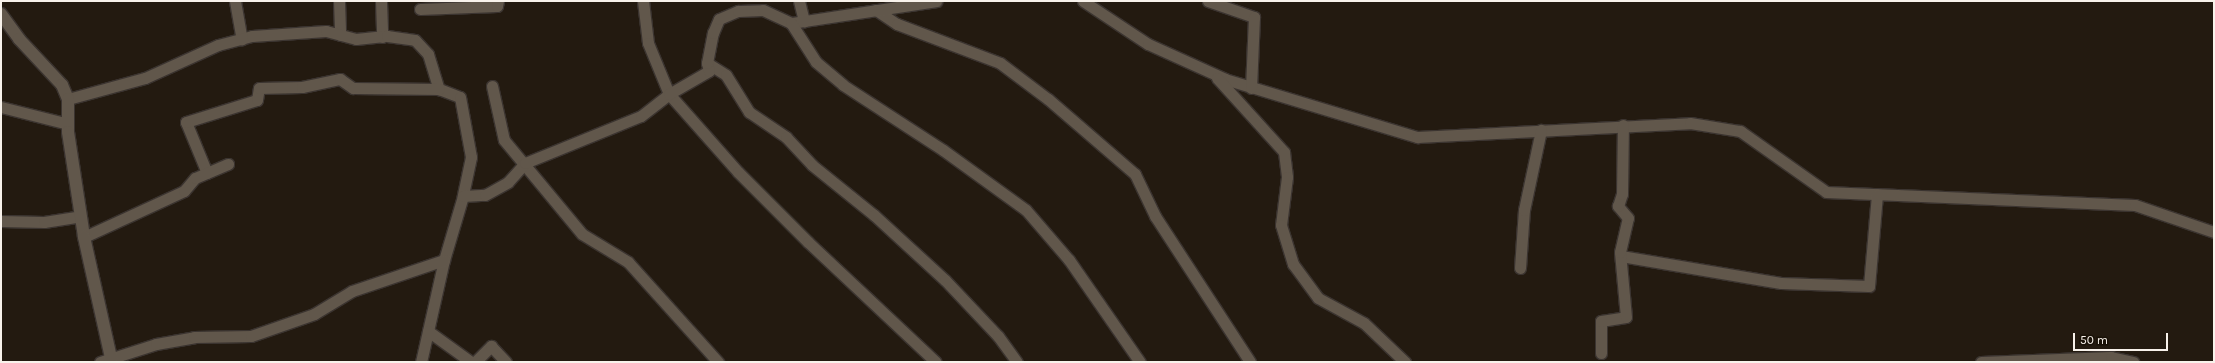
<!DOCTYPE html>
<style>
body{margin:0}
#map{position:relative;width:2215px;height:363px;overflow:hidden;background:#231a10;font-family:Karla,sans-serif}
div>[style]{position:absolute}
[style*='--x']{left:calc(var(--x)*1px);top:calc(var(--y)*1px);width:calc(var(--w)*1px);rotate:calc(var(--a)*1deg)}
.roads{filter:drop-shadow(1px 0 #3b3430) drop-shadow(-1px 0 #3b3430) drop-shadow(0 1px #3b3430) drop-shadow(0 -1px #3b3430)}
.minor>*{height:11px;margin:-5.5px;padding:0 5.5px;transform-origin:5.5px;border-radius:5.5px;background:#61574b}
.tertiary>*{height:12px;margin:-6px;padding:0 6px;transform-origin:6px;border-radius:6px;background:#61574b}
span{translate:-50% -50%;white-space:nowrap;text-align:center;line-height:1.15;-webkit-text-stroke:3px #191107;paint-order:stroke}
.frame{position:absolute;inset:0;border:2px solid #f8f2eb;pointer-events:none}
.scale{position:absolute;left:2073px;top:333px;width:95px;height:18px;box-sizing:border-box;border:2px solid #f8f2eb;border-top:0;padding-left:5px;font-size:12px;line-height:14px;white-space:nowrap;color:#f8f2eb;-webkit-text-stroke:3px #191107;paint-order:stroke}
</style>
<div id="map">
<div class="roads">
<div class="minor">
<div style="--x:235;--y:1;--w:39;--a:80"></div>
<div style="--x:339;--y:1;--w:34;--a:88"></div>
<div style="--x:381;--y:1;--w:36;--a:88"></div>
<div style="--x:643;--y:1;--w:42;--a:83.2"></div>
<div style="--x:648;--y:43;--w:55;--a:67.6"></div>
<div style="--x:669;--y:94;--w:104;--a:48.5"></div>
<div style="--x:738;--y:172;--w:99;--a:45"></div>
<div style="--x:808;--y:242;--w:175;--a:43.2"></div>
<div style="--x:799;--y:1;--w:21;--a:76"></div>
<div style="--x:1083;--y:1;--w:78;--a:33.5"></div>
<div style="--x:1148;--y:44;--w:85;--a:24.4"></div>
<div style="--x:1225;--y:79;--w:201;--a:16.8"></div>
<div style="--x:1417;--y:137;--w:273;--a:-2.9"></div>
<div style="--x:1690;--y:123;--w:51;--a:9.1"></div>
<div style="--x:1740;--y:131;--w:105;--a:35.3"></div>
<div style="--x:1826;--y:192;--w:309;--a:2.4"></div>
<div style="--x:2135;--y:205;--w:83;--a:18.9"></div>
<div style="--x:1208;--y:1;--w:49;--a:19.2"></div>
<div style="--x:1254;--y:17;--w:71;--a:92.4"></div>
<div style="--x:420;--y:9;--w:77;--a:-2.2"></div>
<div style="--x:497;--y:6;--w:5;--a:-79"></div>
<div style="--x:876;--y:10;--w:25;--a:34"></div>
<div style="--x:897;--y:24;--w:110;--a:20.7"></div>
<div style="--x:1000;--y:63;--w:60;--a:36.9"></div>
<div style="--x:1048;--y:99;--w:115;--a:40.8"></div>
<div style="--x:1135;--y:174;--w:47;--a:64.5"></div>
<div style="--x:1155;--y:216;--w:174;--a:56.9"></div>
<div style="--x:791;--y:23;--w:147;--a:-8.6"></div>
<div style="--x:707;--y:63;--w:22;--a:32"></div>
<div style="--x:726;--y:75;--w:44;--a:58.1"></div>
<div style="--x:749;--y:112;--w:45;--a:34"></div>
<div style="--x:786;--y:137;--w:38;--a:47"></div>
<div style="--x:812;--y:165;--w:80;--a:38.9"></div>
<div style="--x:874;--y:215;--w:96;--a:42.5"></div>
<div style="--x:945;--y:280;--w:77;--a:46.6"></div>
<div style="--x:998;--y:336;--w:32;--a:54"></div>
<div style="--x:1217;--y:78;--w:100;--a:47.8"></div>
<div style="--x:1284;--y:152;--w:25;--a:83"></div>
<div style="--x:1287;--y:177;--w:48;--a:97.1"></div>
<div style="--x:1281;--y:225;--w:41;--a:72.9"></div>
<div style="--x:1293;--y:264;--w:42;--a:53.7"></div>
<div style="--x:1318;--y:298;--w:52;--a:28.5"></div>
<div style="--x:1364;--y:323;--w:57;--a:43.6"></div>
<div style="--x:492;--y:86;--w:55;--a:77.5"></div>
<div style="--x:504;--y:140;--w:122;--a:50.3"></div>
<div style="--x:582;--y:234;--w:54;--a:31.3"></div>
<div style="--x:628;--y:262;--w:135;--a:48"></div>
<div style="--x:68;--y:99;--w:80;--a:-15.3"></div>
<div style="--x:145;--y:78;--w:80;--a:-24.3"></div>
<div style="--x:218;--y:45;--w:35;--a:-15"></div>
<div style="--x:252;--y:36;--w:74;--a:-3.9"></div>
<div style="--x:326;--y:31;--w:31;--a:15"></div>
<div style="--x:356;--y:39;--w:31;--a:-6"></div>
<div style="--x:387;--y:36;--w:28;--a:8"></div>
<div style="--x:415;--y:40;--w:19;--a:47"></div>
<div style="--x:428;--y:54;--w:37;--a:73"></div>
<div style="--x:439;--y:89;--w:22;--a:21"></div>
<div style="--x:460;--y:97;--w:61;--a:79.6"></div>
<div style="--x:471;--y:157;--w:40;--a:102"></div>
<div style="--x:463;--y:196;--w:67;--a:106.5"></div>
<div style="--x:444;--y:260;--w:105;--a:102.7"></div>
<div style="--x:1;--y:107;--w:69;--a:14.2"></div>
<div style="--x:207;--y:173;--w:55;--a:-112.4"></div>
<div style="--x:186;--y:122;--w:74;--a:-17.2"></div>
<div style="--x:257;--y:100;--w:12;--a:-81"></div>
<div style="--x:259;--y:88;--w:43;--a:-1.3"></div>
<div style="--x:302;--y:87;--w:39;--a:-12"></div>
<div style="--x:340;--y:79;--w:16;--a:35"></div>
<div style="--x:353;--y:88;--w:86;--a:0.7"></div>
<div style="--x:463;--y:196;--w:22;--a:-3"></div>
<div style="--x:485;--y:195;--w:26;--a:-29"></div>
<div style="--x:508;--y:182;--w:25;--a:-48"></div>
<div style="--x:525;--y:163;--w:125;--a:-22.1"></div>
<div style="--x:641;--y:116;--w:36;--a:-38"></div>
<div style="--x:669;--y:94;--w:46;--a:-29.9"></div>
<div style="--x:709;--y:71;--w:8;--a:-104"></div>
<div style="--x:707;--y:63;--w:31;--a:-79"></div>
<div style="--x:713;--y:33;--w:15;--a:-67"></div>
<div style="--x:719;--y:19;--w:21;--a:-23"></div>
<div style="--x:738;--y:11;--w:25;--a:-2"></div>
<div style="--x:763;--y:10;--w:31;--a:25"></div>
<div style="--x:791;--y:23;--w:46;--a:57.3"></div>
<div style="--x:816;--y:62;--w:35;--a:40"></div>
<div style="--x:843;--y:85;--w:119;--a:33"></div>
<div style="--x:943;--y:150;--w:102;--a:35.9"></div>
<div style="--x:1026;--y:210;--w:66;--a:49.3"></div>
<div style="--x:1069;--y:260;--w:124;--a:55.2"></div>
<div style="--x:1;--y:221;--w:43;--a:1.3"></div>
<div style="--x:44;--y:222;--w:37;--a:-9"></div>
<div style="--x:84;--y:237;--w:110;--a:-24.7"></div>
<div style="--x:184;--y:191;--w:17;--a:-50"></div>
<div style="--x:195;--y:178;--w:36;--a:-23"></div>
<div style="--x:1621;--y:256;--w:162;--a:9.6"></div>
<div style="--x:1781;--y:283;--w:88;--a:2"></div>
<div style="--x:1869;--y:286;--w:92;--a:-85"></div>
<div style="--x:1520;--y:268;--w:58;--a:-86.1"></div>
<div style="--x:1524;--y:210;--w:82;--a:-78"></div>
<div style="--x:428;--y:331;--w:53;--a:35.8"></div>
<div style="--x:1601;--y:353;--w:32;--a:-90"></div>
<div style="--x:1601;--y:321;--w:25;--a:-9"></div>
<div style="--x:1626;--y:317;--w:65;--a:-95.3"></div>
<div style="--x:1620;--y:252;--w:35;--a:-77"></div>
<div style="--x:1628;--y:218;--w:16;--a:-130"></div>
<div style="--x:1618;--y:206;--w:13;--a:-72"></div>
<div style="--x:1622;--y:194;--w:69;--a:-89.2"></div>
<div style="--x:100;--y:362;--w:59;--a:-17.8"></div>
<div style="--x:156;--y:344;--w:39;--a:-10"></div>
<div style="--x:194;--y:337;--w:57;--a:-1"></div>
<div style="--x:251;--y:336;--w:67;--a:-19.2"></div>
<div style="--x:314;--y:314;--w:44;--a:-31.2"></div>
<div style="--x:352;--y:291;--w:97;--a:-18.6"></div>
<div style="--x:475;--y:362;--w:23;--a:-45"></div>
<div style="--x:491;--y:346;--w:22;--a:47"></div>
<div style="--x:1981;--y:362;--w:130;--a:-2.2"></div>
<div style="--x:2111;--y:357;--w:23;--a:13"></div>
</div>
<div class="tertiary">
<div style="--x:1;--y:14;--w:31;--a:54"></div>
<div style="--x:19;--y:39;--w:63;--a:46.9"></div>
<div style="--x:62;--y:85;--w:15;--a:67"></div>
<div style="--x:68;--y:99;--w:33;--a:90"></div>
<div style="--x:68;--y:132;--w:106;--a:81.3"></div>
<div style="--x:84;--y:237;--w:128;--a:77.4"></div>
</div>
</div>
<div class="frame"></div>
<div class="scale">50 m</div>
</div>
